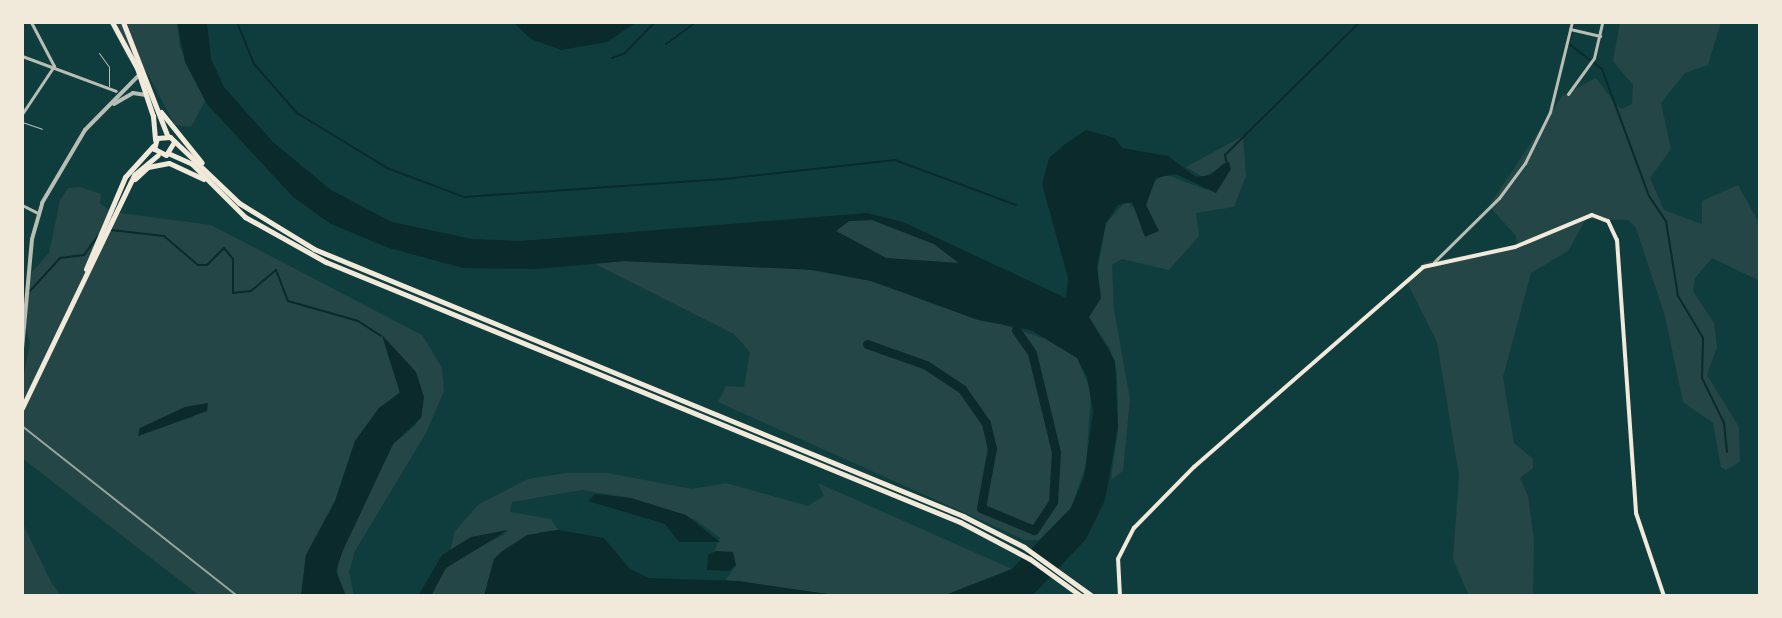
<!DOCTYPE html>
<style>
body{margin:0}
#map{position:relative;width:1782px;height:618px;overflow:hidden;background:#0f3d3e;font-family:"DM Sans",sans-serif}
div>[style]{position:absolute}
[style*='--x']{left:calc(var(--x)*1px);top:calc(var(--y)*1px);width:calc(var(--w)*1px);rotate:calc(var(--a)*1deg)}
.green>*{inset:0;background:#244646}
.water>*{inset:0;background:#0a2a2b}
.stream>*{height:2px;margin:-1px;padding:0 1px;transform-origin:1px;border-radius:1px;background:#0a2a2b}
.river>*{height:9px;margin:-4.5px;padding:0 4.5px;transform-origin:4.5px;border-radius:4.5px;background:#0a2a2b}
.service>*{height:1px;margin:-0.5px;padding:0 0.5px;transform-origin:0.5px;border-radius:0.5px;background:#b8beb3}
.minor>*{height:3px;margin:-1.5px;padding:0 1.5px;transform-origin:1.5px;border-radius:1.5px;background:#b8beb3}
.tertiary>*{height:4px;margin:-2px;padding:0 2px;transform-origin:2px;border-radius:2px;background:#b8beb3}
.secondary>*{height:4px;margin:-2px;padding:0 2px;transform-origin:2px;border-radius:2px;background:#f1e9da}
.trunk>*{height:5px;margin:-2.5px;padding:0 2.5px;transform-origin:2.5px;border-radius:2.5px;background:#f1e9da}
.rail>*{height:2px;margin:-1px;padding:0 1px;transform-origin:1px;border-radius:1px;background:#97a49c}
span{translate:-50% -50%;white-space:nowrap;text-align:center;line-height:1.15;-webkit-text-stroke:8px #f1e9da;paint-order:stroke}
.frame{position:absolute;inset:0;border:24px solid #f1e9da;pointer-events:none}
</style>
<div id="map">
<div class="green">
<div style="clip-path:polygon(110px 22px,177px 22px,180px 47px,205px 101px,191px 127px,175px 125px,146px 71px,127px 57px)"></div>
<div style="clip-path:polygon(1620px 22px,1721px 22px,1708px 65px,1685px 73px,1661px 103px,1671px 149px,1650px 178px,1664px 210px,1702px 224px,1702px 201px,1738px 185px,1760px 225px,1760px 281px,1712px 258px,1695px 278px,1693px 291px,1714px 323px,1717px 347px,1707px 375px,1739px 427px,1740px 462px,1726px 470px,1721px 467px,1713px 423px,1683px 402px,1665px 316px,1636px 228px,1628px 220px,1586px 219px,1568px 251px,1531px 273px,1503px 377px,1514px 443px,1533px 459px,1533px 468px,1520px 478px,1528px 496px,1534px 539px,1533px 596px,1469px 596px,1453px 559px,1459px 476px,1437px 342px,1408px 284px,1425px 262px,1518px 248px,1516px 236px,1489px 206px,1562px 96px,1596px 78px,1616px 105px,1622px 109px,1632px 104px,1633px 85px,1613px 61px)"></div>
<div style="clip-path:polygon(1243px 136px,1246px 176px,1234px 207px,1196px 213px,1199px 236px,1169px 270px,1122px 259px,1112px 265px,1114px 310px,1130px 399px,1123px 471px,1111px 480px,1118px 428px,1117px 373px,1110px 349px,1089px 317px,1106px 223px,1126px 201px,1137px 210px,1142px 231px,1153px 223px,1146px 205px,1149px 186px,1165px 174px,1207px 190px,1229px 163px,1203px 177px,1186px 167px)"></div>
<div style="clip-path:polygon(evenodd,80px 187px,101px 194px,100px 203px,112px 212px,211px 225px,422px 335px,442px 368px,444px 391px,426px 433px,355px 551px,349px 572px,354px 596px,346px 596px,338px 581px,338px 561px,393px 444px,416px 425px,423px 406px,416px 372px,382px 336px,400px 392px,379px 408px,355px 441px,335px 501px,306px 555px,301px 596px,200px 596px,22px 458px,23px 380px,30px 343px,22px 313px,32px 272px,49px 253px,60px 200px,68px 188px,80px 187px,208px 404px,192px 417px,138px 436px,185px 407px,208px 404px)"></div>
<div style="clip-path:polygon(872px 220px,934px 244px,960px 264px,886px 258px,836px 231px,849px 221px)"></div>
<div style="clip-path:polygon(624px 261px,798px 268px,871px 281px,1049px 340px,1077px 358px,1091px 391px,1086px 465px,1071px 508px,1039px 540px,1025px 540px,718px 402px,726px 386px,744px 387px,750px 352px,734px 334px,595px 264px)"></div>
<div style="clip-path:polygon(566px 473px,608px 473px,692px 489px,726px 483px,808px 506px,824px 496px,818px 483px,1012px 569px,943px 596px,841px 596px,726px 580px,736px 565px,714px 552px,720px 538px,696px 520px,631px 498px,582px 490px,512px 502px,510px 512px,551px 519px,558px 530px,540px 532px,494px 559px,484px 596px,431px 596px,438px 577px,455px 560px,509px 532px,450px 550px,455px 531px,479px 504px,528px 479px)"></div>
<div style="clip-path:polygon(22px 522px,51px 582px,61px 596px,22px 596px)"></div>
</div>
<div class="water">
<div style="clip-path:polygon(evenodd,177px 22px,207px 22px,211px 59px,224px 87px,273px 142px,331px 190px,392px 222px,472px 239px,520px 241px,867px 213px,903px 222px,1066px 298px,1068px 278px,1042px 184px,1049px 158px,1065px 144px,1086px 130px,1115px 138px,1122px 148px,1168px 156px,1196px 177px,1211px 175px,1223px 164px,1229px 162px,1231px 169px,1216px 193px,1176px 174px,1156px 178px,1146px 205px,1159px 231px,1145px 237px,1132px 202px,1118px 205px,1106px 223px,1097px 266px,1101px 298px,1089px 317px,1115px 361px,1118px 428px,1105px 500px,1086px 539px,1032px 596px,943px 596px,1012px 569px,1071px 508px,1084px 477px,1093px 411px,1087px 377px,1077px 358px,1031px 330px,978px 320px,871px 281px,814px 270px,624px 261px,537px 269px,463px 268px,389px 248px,331px 224px,293px 197px,207px 104px,185px 62px,177px 22px,872px 220px,934px 244px,959px 263px,886px 258px,836px 231px,849px 221px,872px 220px)"></div>
<div style="clip-path:polygon(513px 22px,637px 22px,607px 42px,561px 50px,531px 39px)"></div>
<div style="clip-path:polygon(382px 335px,416px 372px,424px 397px,421px 418px,393px 444px,343px 550px,336px 571px,346px 596px,301px 596px,306px 555px,335px 501px,355px 441px,379px 408px,400px 393px)"></div>
<div style="clip-path:polygon(208px 403px,207px 411px,138px 436px,140px 428px,185px 407px)"></div>
<div style="clip-path:polygon(595px 494px,631px 498px,686px 515px,720px 542px,679px 542px,665px 524px,588px 501px)"></div>
<div style="clip-path:polygon(508px 530px,446px 568px,431px 596px,418px 596px,442px 555px,471px 537px)"></div>
<div style="clip-path:polygon(558px 530px,604px 538px,630px 569px,649px 578px,739px 581px,841px 596px,484px 596px,494px 559px,501px 552px,527px 535px)"></div>
<div style="clip-path:polygon(716px 551px,733px 552px,736px 565px,729px 571px,707px 570px,708px 555px)"></div>
</div>
<div class="stream">
<div style="--x:237;--y:22;--w:45;--a:68"></div>
<div style="--x:254;--y:64;--w:65;--a:48.7"></div>
<div style="--x:297;--y:113;--w:105;--a:31.4"></div>
<div style="--x:387;--y:168;--w:82;--a:20.6"></div>
<div style="--x:464;--y:197;--w:270;--a:-4"></div>
<div style="--x:733;--y:178;--w:163;--a:-6.3"></div>
<div style="--x:895;--y:160;--w:129;--a:20.4"></div>
<div style="--x:1574;--y:22;--w:23;--a:103"></div>
<div style="--x:1569;--y:44;--w:41;--a:37.1"></div>
<div style="--x:1602;--y:69;--w:135;--a:69.7"></div>
<div style="--x:1649;--y:196;--w:30;--a:56"></div>
<div style="--x:1666;--y:221;--w:76;--a:80.9"></div>
<div style="--x:1678;--y:296;--w:49;--a:59.2"></div>
<div style="--x:1703;--y:338;--w:40;--a:91.4"></div>
<div style="--x:1702;--y:378;--w:50;--a:63.9"></div>
<div style="--x:1724;--y:423;--w:29;--a:84"></div>
<div style="--x:666;--y:44;--w:37;--a:-36"></div>
<div style="--x:612;--y:58;--w:14;--a:-21"></div>
<div style="--x:625;--y:53;--w:43;--a:-45.9"></div>
<div style="--x:1227;--y:164;--w:9;--a:-103"></div>
<div style="--x:1225;--y:155;--w:190;--a:-44.6"></div>
<div style="--x:111;--y:230;--w:53;--a:6.5"></div>
<div style="--x:164;--y:236;--w:45;--a:40.5"></div>
<div style="--x:198;--y:265;--w:9;--a:0"></div>
<div style="--x:207;--y:265;--w:24;--a:-45"></div>
<div style="--x:224;--y:248;--w:14;--a:51"></div>
<div style="--x:233;--y:259;--w:34;--a:90"></div>
<div style="--x:233;--y:293;--w:18;--a:-6"></div>
<div style="--x:251;--y:291;--w:33;--a:-40"></div>
<div style="--x:276;--y:270;--w:33;--a:69"></div>
<div style="--x:288;--y:301;--w:73;--a:15.9"></div>
<div style="--x:358;--y:321;--w:27;--a:33"></div>
<div style="--x:30;--y:291;--w:45;--a:-47.7"></div>
<div style="--x:60;--y:258;--w:24;--a:-7"></div>
<div style="--x:84;--y:255;--w:24;--a:-54"></div>
</div>
<div class="river">
<div style="--x:1016;--y:330;--w:28;--a:55"></div>
<div style="--x:1032;--y:353;--w:102;--a:76.4"></div>
<div style="--x:1056;--y:452;--w:50;--a:93.4"></div>
<div style="--x:1053;--y:502;--w:34;--a:124"></div>
<div style="--x:867;--y:344;--w:63;--a:19.6"></div>
<div style="--x:926;--y:365;--w:43;--a:33.7"></div>
<div style="--x:962;--y:389;--w:42;--a:54.8"></div>
<div style="--x:986;--y:423;--w:26;--a:77"></div>
<div style="--x:992;--y:448;--w:61;--a:100.4"></div>
<div style="--x:981;--y:508;--w:57;--a:22.5"></div>
</div>
<div class="service">
<div style="--x:99;--y:53;--w:17;--a:54"></div>
<div style="--x:109;--y:67;--w:19;--a:90"></div>
<div style="--x:22;--y:122;--w:21;--a:19"></div>
</div>
<div class="minor">
<div style="--x:1570;--y:29;--w:31;--a:13"></div>
<div style="--x:22;--y:56;--w:100;--a:20.4"></div>
<div style="--x:1568;--y:94;--w:44;--a:-54.2"></div>
<div style="--x:1594;--y:58;--w:37;--a:-77"></div>
<div style="--x:22;--y:114;--w:58;--a:-56.3"></div>
<div style="--x:54;--y:66;--w:50;--a:-117.6"></div>
<div style="--x:22;--y:205;--w:18;--a:27"></div>
<div style="--x:1434;--y:262;--w:91;--a:-44.6"></div>
<div style="--x:1499;--y:198;--w:44;--a:-53.4"></div>
<div style="--x:1525;--y:163;--w:57;--a:-63.9"></div>
<div style="--x:1550;--y:112;--w:93;--a:-76.3"></div>
</div>
<div class="tertiary">
<div style="--x:114;--y:104;--w:22;--a:-30"></div>
<div style="--x:133;--y:93;--w:13;--a:9"></div>
<div style="--x:22;--y:349;--w:110;--a:-84.8"></div>
<div style="--x:32;--y:239;--w:37;--a:-74"></div>
<div style="--x:42;--y:203;--w:85;--a:-59.5"></div>
<div style="--x:85;--y:130;--w:77;--a:-45.5"></div>
</div>
<div class="secondary">
<div style="--x:1120;--y:596;--w:37;--a:-93"></div>
<div style="--x:1118;--y:559;--w:35;--a:-63"></div>
<div style="--x:1134;--y:528;--w:86;--a:-45.5"></div>
<div style="--x:1194;--y:467;--w:304;--a:-41.1"></div>
<div style="--x:1423;--y:267;--w:94;--a:-12.3"></div>
<div style="--x:1515;--y:247;--w:83;--a:-22.6"></div>
<div style="--x:1592;--y:215;--w:17;--a:21"></div>
<div style="--x:1608;--y:221;--w:21;--a:65"></div>
<div style="--x:1617;--y:240;--w:274;--a:86"></div>
<div style="--x:1636;--y:513;--w:88;--a:71.4"></div>
</div>
<div class="trunk">
<div style="--x:112;--y:22;--w:52;--a:61.5"></div>
<div style="--x:137;--y:68;--w:51;--a:71.6"></div>
<div style="--x:153;--y:116;--w:24;--a:85"></div>
<div style="--x:123;--y:22;--w:121;--a:68.7"></div>
<div style="--x:161;--y:112;--w:65;--a:51.2"></div>
<div style="--x:174;--y:142;--w:15;--a:122"></div>
<div style="--x:166;--y:155;--w:13;--a:-153"></div>
<div style="--x:154;--y:149;--w:11;--a:-75"></div>
<div style="--x:157;--y:138;--w:13;--a:-4"></div>
<div style="--x:170;--y:137;--w:95;--a:43.7"></div>
<div style="--x:239;--y:203;--w:88;--a:31.5"></div>
<div style="--x:314;--y:249;--w:702;--a:22.36"></div>
<div style="--x:963;--y:516;--w:68;--a:26.9"></div>
<div style="--x:1024;--y:547;--w:84;--a:35.8"></div>
<div style="--x:170;--y:154;--w:24;--a:24"></div>
<div style="--x:192;--y:164;--w:75;--a:45"></div>
<div style="--x:245;--y:217;--w:93;--a:29.1"></div>
<div style="--x:326;--y:262;--w:685;--a:22.3"></div>
<div style="--x:960;--y:522;--w:79;--a:27.9"></div>
<div style="--x:1030;--y:559;--w:63;--a:36"></div>
<div style="--x:135;--y:179;--w:18;--a:-43"></div>
<div style="--x:148;--y:167;--w:21;--a:-11"></div>
<div style="--x:169;--y:163;--w:38;--a:25"></div>
<div style="--x:86;--y:269;--w:100;--a:-67"></div>
<div style="--x:125;--y:177;--w:42;--a:-47.9"></div>
<div style="--x:22;--y:408;--w:259;--a:-64.3"></div>
<div style="--x:134;--y:175;--w:31;--a:-40"></div>
</div>
<div class="rail">
<div style="--x:22;--y:426;--w:274;--a:38.3"></div>
</div>
<div class="frame"></div>
</div>
